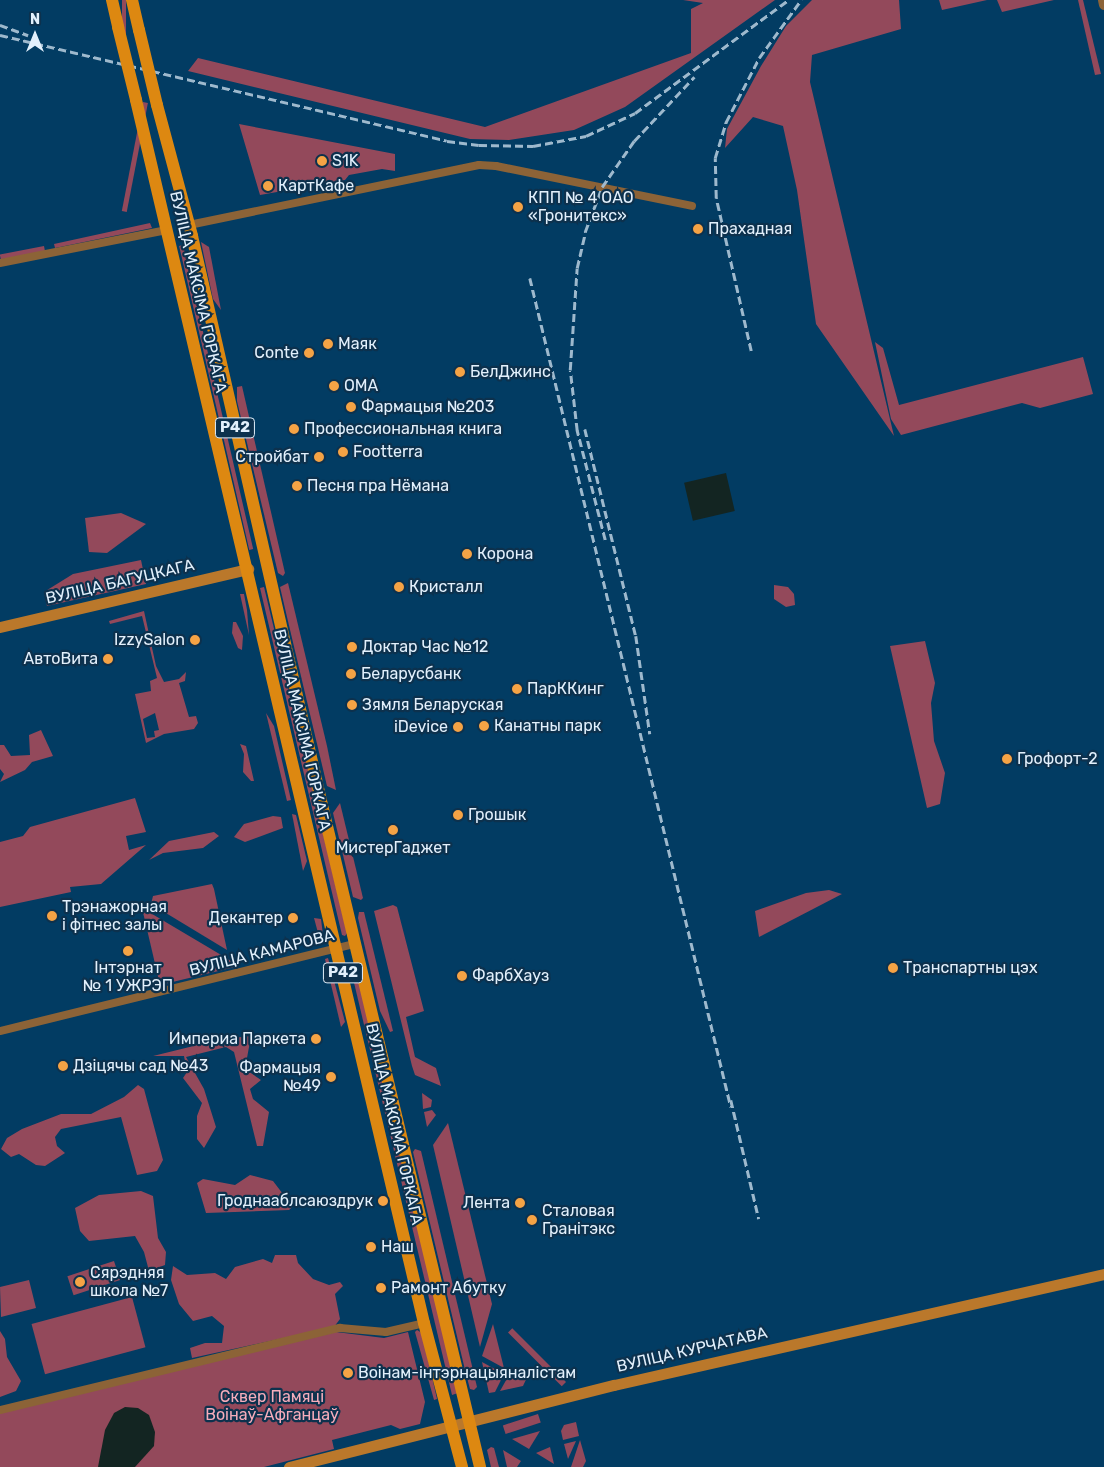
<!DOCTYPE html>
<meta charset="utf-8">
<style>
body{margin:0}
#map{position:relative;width:1104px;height:1467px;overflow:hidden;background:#023c63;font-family:Rubik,sans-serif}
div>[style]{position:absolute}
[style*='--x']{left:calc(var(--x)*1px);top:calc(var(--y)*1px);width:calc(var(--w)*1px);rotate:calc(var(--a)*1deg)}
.green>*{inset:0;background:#93495b;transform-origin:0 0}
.water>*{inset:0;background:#132522;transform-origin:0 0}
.minor>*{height:8px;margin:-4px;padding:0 4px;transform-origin:4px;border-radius:4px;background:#8c6337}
.tertiary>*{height:10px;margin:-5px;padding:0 5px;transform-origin:5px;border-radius:5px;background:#8c6337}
.secondary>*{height:11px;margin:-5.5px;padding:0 5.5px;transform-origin:5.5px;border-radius:5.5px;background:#ba782b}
.primary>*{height:12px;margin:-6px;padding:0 6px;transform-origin:6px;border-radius:6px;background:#d81}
.rail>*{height:2.5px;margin-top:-1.25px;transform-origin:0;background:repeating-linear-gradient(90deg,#9eb9cd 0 8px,transparent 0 12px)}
.primary-bridge>*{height:12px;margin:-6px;padding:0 6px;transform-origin:6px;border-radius:6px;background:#d81}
.dots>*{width:14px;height:14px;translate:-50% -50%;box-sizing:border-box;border:2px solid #0d314d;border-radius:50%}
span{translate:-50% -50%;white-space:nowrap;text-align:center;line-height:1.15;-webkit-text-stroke:4.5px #0d314d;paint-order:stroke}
.shield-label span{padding:1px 4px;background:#0d314d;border:1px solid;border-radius:4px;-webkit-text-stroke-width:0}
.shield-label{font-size:15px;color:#e2f0fc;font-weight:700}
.poi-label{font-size:16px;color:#e2f0fc}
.left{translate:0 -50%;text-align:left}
.right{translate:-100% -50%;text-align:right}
.street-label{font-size:16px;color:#e2f0fc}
.park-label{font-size:16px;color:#f6acbb}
.north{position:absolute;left:10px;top:10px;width:50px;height:50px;-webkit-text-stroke:4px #0d314d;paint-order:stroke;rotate:0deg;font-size:14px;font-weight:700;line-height:20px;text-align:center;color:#e2f0fc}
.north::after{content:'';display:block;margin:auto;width:18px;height:22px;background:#e2f0fc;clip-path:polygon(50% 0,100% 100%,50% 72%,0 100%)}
</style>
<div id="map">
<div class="green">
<div style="left:122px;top:0;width:4px;height:38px"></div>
<div style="clip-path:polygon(683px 0,775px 0,625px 107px,574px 130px,509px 140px,470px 139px,188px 71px,198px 58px,485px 127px,691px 53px,691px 9px,703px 3px)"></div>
<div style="clip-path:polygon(812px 0,899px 0,901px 29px,812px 55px,810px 82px,894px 436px,816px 324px,797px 190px,783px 126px,753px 117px,725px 148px,727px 129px,761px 66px,786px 26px)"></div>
<div style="clip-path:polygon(939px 0,987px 0,942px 10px)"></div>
<div style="clip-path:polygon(997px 0,1054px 0,1002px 12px)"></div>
<div style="clip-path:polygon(1078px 0,1083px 0,1101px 74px,1095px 75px)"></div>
<div style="left:143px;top:102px;width:5px;height:111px;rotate:11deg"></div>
<div style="clip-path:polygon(239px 124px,395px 154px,395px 171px,382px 169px,349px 175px,345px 180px,260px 195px)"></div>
<div style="clip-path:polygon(150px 223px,152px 228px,55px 248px,54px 244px)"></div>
<div style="clip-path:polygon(201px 242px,209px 247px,221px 310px,213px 299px)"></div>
<div style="left:183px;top:245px;width:312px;height:4px;rotate:77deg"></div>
<div style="left:44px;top:246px;width:5px;height:45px;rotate:79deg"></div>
<div style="clip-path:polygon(875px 342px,883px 348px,899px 405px,1083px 357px,1093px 394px,1040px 408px,1022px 403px,901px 435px,891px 419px)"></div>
<div style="clip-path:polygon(242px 386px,285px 573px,283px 576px,278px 573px,237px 401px,237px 387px)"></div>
<div style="clip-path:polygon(121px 513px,146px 524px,107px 553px,89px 552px,85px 518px)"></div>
<div style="clip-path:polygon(141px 560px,146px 584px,47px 606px,44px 592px,73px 574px)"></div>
<div style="clip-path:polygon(288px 583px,327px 746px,336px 790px,327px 786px,287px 617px,280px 587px)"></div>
<div style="clip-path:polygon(774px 585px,788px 587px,794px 594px,795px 605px,786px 607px,774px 599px)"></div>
<div style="clip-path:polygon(264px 587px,347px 933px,345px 936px,342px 935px,260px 588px)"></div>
<div style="clip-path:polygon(240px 594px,244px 594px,247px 610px,249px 635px)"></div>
<div style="clip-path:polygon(evenodd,144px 611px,156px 666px,164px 682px,179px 679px,186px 672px,185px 681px,179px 683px,189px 717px,196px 716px,198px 723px,194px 729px,164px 734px,146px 743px,135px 694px,151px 691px,150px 681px,157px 678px,142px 616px,110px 624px,109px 621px,144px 611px,155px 713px,159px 730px,154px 731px,155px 737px,147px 738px,143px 719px,155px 713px)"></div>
<div style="clip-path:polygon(233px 622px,236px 622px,243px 636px,242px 650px,238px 648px,232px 633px)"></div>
<div style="clip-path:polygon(925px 641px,935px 683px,931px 703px,934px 741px,945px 773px,940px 804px,927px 808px,890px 646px)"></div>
<div style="clip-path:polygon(266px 713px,274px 726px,291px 800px,287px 801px)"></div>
<div style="clip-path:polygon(41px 730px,53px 756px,32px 762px,25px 770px,0 782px,4px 774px,0 769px,0 745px,4px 745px,11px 756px,30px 755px,29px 735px)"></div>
<div style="clip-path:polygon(240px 744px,246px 746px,254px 781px,251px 781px,243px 772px,244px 754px)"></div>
<div style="clip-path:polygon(135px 798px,146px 832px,126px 836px,129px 850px,146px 845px,101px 884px,70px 887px,71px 892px,0 907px,0 842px,23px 836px,30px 827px)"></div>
<div style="clip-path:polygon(340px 803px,363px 898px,361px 900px,353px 897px,333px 813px)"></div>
<div style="clip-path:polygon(292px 814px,296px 815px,307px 861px,303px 871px)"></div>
<div style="clip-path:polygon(273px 816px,281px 817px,283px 828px,245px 842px,234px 837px,244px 824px)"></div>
<div style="clip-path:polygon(214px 832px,219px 836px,203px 848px,163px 853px,149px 860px,169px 841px)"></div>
<div style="clip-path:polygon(212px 884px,214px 889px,227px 950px,151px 904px,153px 896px)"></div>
<div style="clip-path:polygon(829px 890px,842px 894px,759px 937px,755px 911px,806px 893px)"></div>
<div style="clip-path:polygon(393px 905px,397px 907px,424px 1011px,406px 1017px,415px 1057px,436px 1068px,441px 1086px,415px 1075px,412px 1066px,374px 911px)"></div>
<div style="clip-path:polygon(142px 908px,233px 962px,235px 967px,160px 985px)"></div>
<div style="clip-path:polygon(359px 912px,364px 912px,393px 1031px,390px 1032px,380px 1011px,358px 918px)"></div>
<div style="clip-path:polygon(314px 918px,321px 919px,324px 943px,321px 944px)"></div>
<div style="clip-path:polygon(328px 958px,345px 1022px,341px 1027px,325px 959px)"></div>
<div style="clip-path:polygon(356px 969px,458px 1393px,452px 1395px,351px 970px)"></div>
<div style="clip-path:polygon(251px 1036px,245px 1069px,261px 1080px,250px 1089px,253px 1099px,269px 1112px,263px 1146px,257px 1146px,234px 1052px,226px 1047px,186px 1057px,204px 1089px,216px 1127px,204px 1148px,197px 1139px,197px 1116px,202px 1103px,183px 1078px,187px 1072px,184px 1056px,153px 1056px,222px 1039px)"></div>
<div style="clip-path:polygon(138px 1085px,144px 1089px,163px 1160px,157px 1171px,137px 1175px,121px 1117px,61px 1129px,55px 1137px,57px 1146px,65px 1153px,45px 1166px,36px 1165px,19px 1154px,11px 1157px,1px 1149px,7px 1138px,22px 1129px,61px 1114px,91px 1114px,124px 1097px)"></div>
<div style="clip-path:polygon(422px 1093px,432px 1100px,431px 1107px,423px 1109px)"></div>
<div style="clip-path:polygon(432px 1110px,436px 1115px,427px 1127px,424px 1112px)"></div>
<div style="clip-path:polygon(448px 1123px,492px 1304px,480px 1347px,433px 1145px)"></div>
<div style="clip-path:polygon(415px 1149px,421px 1151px,477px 1387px,474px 1390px,470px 1389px,466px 1374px,413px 1152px)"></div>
<div style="clip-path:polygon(250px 1175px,273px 1181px,286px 1198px,297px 1203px,289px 1210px,206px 1213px,197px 1183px,203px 1179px,235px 1185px)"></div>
<div style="clip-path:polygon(141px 1191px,153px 1196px,158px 1238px,166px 1252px,165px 1265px,149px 1271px,144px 1252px,135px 1236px,89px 1241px,80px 1231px,75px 1208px,99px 1195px)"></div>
<div style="clip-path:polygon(275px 1255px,296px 1255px,298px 1263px,313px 1279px,329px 1285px,340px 1282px,343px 1286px,335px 1294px,340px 1319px,334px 1327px,192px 1358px,190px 1348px,205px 1343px,222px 1343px,224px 1326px,212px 1316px,193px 1321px,179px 1304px,171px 1280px,173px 1266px,187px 1275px,215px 1273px,226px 1279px,235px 1267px,263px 1259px,272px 1263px)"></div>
<div style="left:114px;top:1261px;width:20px;height:49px;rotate:72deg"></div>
<div style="clip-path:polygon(29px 1280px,36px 1308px,1px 1317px,0 1287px)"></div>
<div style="left:132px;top:1297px;width:52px;height:104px;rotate:75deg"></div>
<div style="clip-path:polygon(493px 1324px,504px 1368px,482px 1356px)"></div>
<div style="clip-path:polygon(417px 1330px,422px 1333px,437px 1399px,434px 1400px,415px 1332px)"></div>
<div style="clip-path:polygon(0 1331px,5px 1339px,7px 1357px,21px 1381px,16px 1391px,0 1397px)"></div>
<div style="clip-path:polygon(336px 1332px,384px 1338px,408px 1332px,425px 1402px,420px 1424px,400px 1429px,391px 1425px,332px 1440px,334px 1449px,264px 1467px,0 1467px,0 1413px)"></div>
<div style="clip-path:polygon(482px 1362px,504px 1374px,495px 1392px,489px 1393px)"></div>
<div style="clip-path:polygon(530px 1371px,523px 1386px,500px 1391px,509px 1375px)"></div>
<div style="left:566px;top:1382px;width:6px;height:76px;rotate:135deg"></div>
<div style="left:538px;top:1414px;width:9px;height:37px;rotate:72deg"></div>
<div style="clip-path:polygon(576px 1422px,579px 1436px,563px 1440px,561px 1431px,564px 1425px)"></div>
<div style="clip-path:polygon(540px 1431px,529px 1449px,512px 1439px)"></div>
<div style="clip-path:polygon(580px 1440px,586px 1461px,583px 1467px,571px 1467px)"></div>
<div style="clip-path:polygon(576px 1441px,568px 1459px,564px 1444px)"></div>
<div style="clip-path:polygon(491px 1447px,494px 1448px,499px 1467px,491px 1467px,487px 1450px)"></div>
<div style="clip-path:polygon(550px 1447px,554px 1464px,536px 1453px)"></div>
<div style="clip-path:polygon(503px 1450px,521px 1461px,517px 1467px,507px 1467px)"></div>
</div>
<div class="water">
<div style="left:726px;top:473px;width:39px;height:43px;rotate:77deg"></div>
<div style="clip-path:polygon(125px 1407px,138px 1408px,149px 1415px,155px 1432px,154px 1446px,135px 1467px,98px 1467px,105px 1430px,114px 1413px)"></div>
</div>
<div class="minor">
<div style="--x:189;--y:225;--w:296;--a:-11.7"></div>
<div style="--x:479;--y:165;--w:17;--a:3"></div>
<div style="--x:496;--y:166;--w:200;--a:11.5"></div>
<div style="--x:0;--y:263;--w:170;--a:-11.2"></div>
<div style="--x:0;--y:1031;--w:366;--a:-13.8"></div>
<div style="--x:0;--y:1410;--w:350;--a:-13.6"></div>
<div style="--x:340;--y:1328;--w:46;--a:5"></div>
<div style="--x:386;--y:1332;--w:39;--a:-13"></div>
</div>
<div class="tertiary">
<div style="--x:1103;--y:0;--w:5;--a:79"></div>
</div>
<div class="secondary">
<div style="--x:0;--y:627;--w:255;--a:-13.2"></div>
<div style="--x:289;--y:1467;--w:335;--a:-14.2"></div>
<div style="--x:614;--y:1385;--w:502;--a:-12.76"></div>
</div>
<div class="primary">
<div style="--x:112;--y:0;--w:28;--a:77"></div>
<div style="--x:132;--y:0;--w:31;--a:77"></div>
<div style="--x:136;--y:100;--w:1256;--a:76.75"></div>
<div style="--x:424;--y:1323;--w:149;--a:75.2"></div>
<div style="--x:157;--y:105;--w:136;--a:75"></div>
<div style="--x:192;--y:236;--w:580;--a:77.14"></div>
<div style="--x:321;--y:801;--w:685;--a:76.57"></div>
</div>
<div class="rail">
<div style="--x:0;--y:25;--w:30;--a:20"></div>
<div style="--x:0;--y:35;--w:459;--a:13.3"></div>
<div style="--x:447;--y:141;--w:32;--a:7"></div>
<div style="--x:479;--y:145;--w:54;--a:1.1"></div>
<div style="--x:533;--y:146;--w:54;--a:-10.7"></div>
<div style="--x:586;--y:136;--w:54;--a:-25.1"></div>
<div style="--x:635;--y:113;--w:190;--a:-36.4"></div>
<div style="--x:530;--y:278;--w:853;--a:76.37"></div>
<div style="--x:751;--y:351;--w:157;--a:-102.9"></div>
<div style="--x:716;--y:198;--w:40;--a:-91.4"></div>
<div style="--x:715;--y:158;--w:38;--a:-73"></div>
<div style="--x:726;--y:122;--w:72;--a:-62.7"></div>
<div style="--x:759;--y:58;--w:72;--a:-54.1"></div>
<div style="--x:585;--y:429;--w:213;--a:76.2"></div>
<div style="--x:636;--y:636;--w:99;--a:81.9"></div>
<div style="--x:605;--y:540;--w:113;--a:-104.4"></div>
<div style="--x:577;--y:431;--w:61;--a:-96.5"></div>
<div style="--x:570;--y:370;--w:102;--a:-86.1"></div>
<div style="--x:577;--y:268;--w:37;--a:-77"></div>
<div style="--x:585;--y:232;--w:48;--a:-69.3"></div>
<div style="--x:602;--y:187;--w:56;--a:-55.2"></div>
<div style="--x:634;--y:141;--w:88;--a:-46.8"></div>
<div style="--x:731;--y:1100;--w:122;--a:76.8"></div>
</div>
<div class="primary-bridge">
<div style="--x:118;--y:27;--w:75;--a:76.1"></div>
<div style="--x:139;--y:30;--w:77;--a:76.5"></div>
</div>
<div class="dots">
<div style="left:322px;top:161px;background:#f5a345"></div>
<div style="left:268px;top:186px;background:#f5a345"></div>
<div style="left:518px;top:207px;background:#f5a345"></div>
<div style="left:698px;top:229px;background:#f5a345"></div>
<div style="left:328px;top:344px;background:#f5a345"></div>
<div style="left:309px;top:353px;background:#f5a345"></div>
<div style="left:460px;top:372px;background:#f5a345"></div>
<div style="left:334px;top:386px;background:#f5a345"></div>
<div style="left:351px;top:407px;background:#f5a345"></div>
<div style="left:294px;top:429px;background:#f5a345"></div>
<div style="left:343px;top:452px;background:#f5a345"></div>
<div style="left:319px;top:457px;background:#f5a345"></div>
<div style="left:297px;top:486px;background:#f5a345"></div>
<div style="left:467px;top:554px;background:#f5a345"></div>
<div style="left:399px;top:587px;background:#f5a345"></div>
<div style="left:195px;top:640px;background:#f5a345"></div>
<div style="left:352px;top:647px;background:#f5a345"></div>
<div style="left:108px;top:659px;background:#f5a345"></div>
<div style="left:351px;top:674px;background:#f5a345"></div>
<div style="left:517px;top:689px;background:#f5a345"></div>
<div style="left:352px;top:705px;background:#f5a345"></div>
<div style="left:484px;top:726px;background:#f5a345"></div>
<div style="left:458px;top:727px;background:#f5a345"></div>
<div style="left:1007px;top:759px;background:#f5a345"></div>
<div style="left:458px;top:815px;background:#f5a345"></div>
<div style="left:393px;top:830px;background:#f5a345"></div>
<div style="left:52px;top:916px;background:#f5a345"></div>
<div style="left:293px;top:918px;background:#f5a345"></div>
<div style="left:128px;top:951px;background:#f5a345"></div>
<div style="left:893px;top:968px;background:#f5a345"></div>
<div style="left:462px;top:976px;background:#f5a345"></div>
<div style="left:316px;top:1039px;background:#f5a345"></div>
<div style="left:63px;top:1066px;background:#f5a345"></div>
<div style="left:331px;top:1077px;background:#f5a345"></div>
<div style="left:383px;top:1201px;background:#f5a345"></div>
<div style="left:520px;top:1203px;background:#f5a345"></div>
<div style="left:532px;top:1220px;background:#f5a345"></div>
<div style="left:371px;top:1247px;background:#f5a345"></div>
<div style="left:80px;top:1282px;background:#f5a345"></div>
<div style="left:381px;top:1288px;background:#f5a345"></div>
<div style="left:348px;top:1373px;background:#f5a345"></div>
</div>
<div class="shield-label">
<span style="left:235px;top:428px">Р42</span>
<span style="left:343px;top:973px">Р42</span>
</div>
<div class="poi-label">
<span class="left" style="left:332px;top:161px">S1K</span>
<span class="left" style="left:278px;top:186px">КартКафе</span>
<span class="left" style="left:528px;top:207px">КПП № 4 ОАО<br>«Гронитекс»</span>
<span class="left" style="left:708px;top:229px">Прахадная</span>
<span class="left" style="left:338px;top:344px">Маяк</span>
<span class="right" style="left:299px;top:353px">Conte</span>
<span class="left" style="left:470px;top:372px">БелДжинс</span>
<span class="left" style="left:344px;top:386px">ОМА</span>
<span class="left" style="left:361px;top:407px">Фармацыя №203</span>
<span class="left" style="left:304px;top:429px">Профессиональная книга</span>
<span class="left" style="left:353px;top:452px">Footterra</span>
<span class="right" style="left:309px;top:457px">Стройбат</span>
<span class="left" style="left:307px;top:486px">Песня пра Нёмана</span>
<span class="left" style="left:477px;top:554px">Корона</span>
<span class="left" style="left:409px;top:587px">Кристалл</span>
<span class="right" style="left:185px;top:640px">IzzySalon</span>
<span class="left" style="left:362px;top:647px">Доктар Час №12</span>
<span class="right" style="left:98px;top:659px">АвтоВита</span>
<span class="left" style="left:361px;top:674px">Беларусбанк</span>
<span class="left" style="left:527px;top:689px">ПарККинг</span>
<span class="left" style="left:362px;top:705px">Зямля Беларуская</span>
<span class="left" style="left:494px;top:726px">Канатны парк</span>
<span class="right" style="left:448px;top:727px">iDevice</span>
<span class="left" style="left:1017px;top:759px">Грофорт-2</span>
<span class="left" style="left:468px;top:815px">Грошык</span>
<span style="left:393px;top:848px">МистерГаджет</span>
<span class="left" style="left:62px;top:916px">Трэнажорная<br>і фітнес залы</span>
<span class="right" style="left:283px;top:918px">Декантер</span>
<span style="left:128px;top:977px">Інтэрнат<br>№ 1 УЖРЭП</span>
<span class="left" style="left:903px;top:968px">Транспартны цэх</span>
<span class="left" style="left:472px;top:976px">ФарбХауз</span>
<span class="right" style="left:306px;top:1039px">Империа Паркета</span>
<span class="left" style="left:73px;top:1066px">Дзіцячы сад №43</span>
<span class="right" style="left:321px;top:1077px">Фармацыя<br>№49</span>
<span class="right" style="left:373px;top:1201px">Гроднааблсаюздрук</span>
<span class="right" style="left:510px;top:1203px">Лента</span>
<span class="left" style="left:542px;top:1220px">Сталовая<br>Гранітэкс</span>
<span class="left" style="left:381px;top:1247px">Наш</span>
<span class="left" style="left:90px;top:1282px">Сярэдняя<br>школа №7</span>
<span class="left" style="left:391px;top:1288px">Рамонт Абутку</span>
<span class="left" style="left:358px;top:1373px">Воінам-інтэрнацыяналістам</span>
</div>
<div class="street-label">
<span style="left:198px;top:292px;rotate:77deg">ВУЛІЦА МАКСІМА ГОРКАГА</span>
<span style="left:120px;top:582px;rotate:-13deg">ВУЛІЦА БАГУЦКАГА</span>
<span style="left:302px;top:730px;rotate:77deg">ВУЛІЦА МАКСІМА ГОРКАГА</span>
<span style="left:262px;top:953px;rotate:-14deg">ВУЛІЦА КАМАРОВА</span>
<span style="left:394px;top:1124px;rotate:77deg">ВУЛІЦА МАКСІМА ГОРКАГА</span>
<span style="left:692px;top:1350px;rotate:-13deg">ВУЛІЦА КУРЧАТАВА</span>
</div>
<div class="park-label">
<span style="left:272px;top:1406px">Сквер Памяці<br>Воінаў-Афганцаў</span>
</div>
<div class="north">N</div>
</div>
